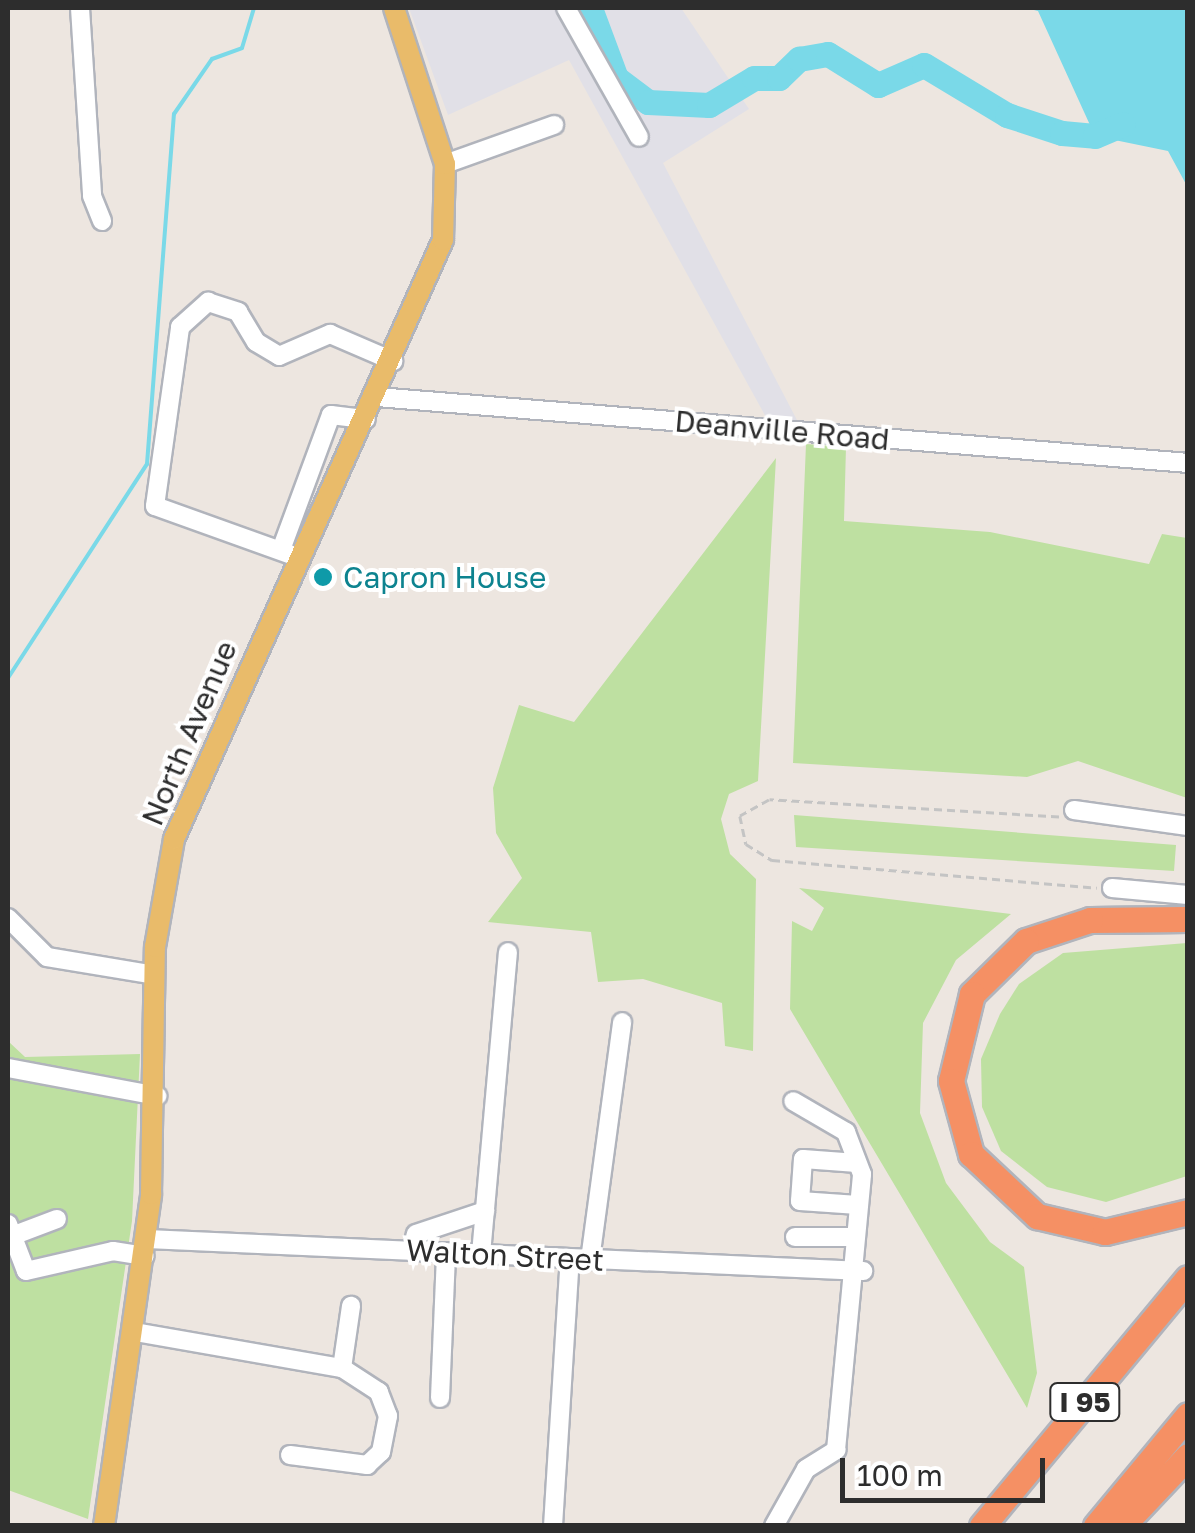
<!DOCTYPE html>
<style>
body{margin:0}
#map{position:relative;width:1195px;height:1533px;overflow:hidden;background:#ede6e0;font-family:"Golos Text",sans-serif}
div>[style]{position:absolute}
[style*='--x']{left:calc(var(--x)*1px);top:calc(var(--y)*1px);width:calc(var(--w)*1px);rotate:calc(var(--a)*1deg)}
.industrial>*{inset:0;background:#e1e0e7}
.green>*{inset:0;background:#bee0a1}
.water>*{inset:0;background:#7ad9e8}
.stream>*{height:4px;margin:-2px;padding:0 2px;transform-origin:2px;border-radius:2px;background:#7ad9e8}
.river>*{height:25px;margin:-12.5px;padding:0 12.5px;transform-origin:12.5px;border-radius:12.5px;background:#7ad9e8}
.path>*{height:2.5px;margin-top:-1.25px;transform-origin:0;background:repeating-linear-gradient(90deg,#c4c4c4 0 8px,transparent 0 13px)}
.roads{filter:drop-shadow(2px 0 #b1b4bc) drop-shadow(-2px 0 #b1b4bc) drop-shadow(0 2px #b1b4bc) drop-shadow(0 -2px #b1b4bc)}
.minor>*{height:18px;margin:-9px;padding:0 9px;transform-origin:9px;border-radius:9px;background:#fff}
.major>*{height:20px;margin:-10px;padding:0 10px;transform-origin:10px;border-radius:10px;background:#e9bb6a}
.highway>*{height:25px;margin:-12.5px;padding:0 12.5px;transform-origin:12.5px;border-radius:12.5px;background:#f59064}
.dots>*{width:28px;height:28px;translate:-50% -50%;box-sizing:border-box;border:5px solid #fff;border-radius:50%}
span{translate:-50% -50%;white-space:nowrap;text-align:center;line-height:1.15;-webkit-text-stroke:8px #fff;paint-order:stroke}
.shield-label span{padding:2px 8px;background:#fff;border:2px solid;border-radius:8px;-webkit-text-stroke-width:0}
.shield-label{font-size:28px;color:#2d2d2d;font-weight:700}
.street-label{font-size:30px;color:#2d2d2d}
.culture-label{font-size:30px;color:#0d838f}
.left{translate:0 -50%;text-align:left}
.frame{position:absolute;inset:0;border:10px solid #2d2d2d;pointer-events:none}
.scale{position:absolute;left:840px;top:1458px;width:205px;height:45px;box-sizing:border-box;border:5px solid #2d2d2d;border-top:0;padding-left:12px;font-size:30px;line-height:35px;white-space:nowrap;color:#2d2d2d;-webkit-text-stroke:8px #fff;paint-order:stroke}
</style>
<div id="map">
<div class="industrial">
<div style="clip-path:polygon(409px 8px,681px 8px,749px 109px,663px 163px,798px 422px,767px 419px,569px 60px,448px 115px)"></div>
</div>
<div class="green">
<div style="clip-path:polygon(806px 444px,846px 447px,844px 521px,990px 532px,1149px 564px,1162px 534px,1187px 538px,1187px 798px,1078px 761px,1027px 777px,793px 763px)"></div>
<div style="clip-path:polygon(776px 458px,758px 781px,729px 794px,721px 819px,730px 854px,756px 879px,753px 1051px,725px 1046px,722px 1003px,643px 979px,598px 982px,591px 932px,488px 922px,522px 878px,496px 833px,493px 788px,519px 705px,574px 722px)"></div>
<div style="clip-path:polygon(794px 815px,1176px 845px,1174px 871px,796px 847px)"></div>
<div style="clip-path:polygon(799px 888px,1011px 914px,956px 960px,923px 1023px,920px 1113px,946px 1183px,990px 1242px,1024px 1267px,1037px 1373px,1027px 1408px,790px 1009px,792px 921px,812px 931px,824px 908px)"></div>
<div style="clip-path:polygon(1187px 943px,1187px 1176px,1106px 1202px,1047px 1187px,1001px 1151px,982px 1107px,981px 1059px,1000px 1014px,1019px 984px,1063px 953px)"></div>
<div style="clip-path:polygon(8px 1041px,25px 1057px,140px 1054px,132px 1221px,88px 1519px,8px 1490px)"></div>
</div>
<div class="water">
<div style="clip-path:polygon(1026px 8px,1187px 8px,1187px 186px,1168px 151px,1095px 136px,1038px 11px)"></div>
</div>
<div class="stream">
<div style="--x:8;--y:678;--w:255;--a:-57"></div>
<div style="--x:147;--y:464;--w:351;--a:-85.6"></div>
<div style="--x:174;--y:114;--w:67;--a:-55.4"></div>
<div style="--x:212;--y:59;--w:32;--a:-20"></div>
<div style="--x:242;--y:48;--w:42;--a:-73.3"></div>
</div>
<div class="river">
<div style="--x:590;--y:8;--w:75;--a:69.6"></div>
<div style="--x:616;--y:78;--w:40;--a:37"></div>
<div style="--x:648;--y:102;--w:61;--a:2.8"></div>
<div style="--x:709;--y:105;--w:52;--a:-31"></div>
<div style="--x:754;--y:78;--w:25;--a:0"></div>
<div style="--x:779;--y:78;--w:28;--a:-44"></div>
<div style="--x:799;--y:59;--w:29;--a:-10"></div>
<div style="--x:828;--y:54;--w:59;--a:31.8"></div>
<div style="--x:878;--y:85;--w:50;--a:-23.5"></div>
<div style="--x:924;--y:65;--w:97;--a:31.1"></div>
<div style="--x:1007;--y:115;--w:58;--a:18.1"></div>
<div style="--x:1062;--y:133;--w:33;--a:5"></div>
<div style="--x:1095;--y:136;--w:30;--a:-23"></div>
</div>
<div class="path">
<div style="--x:1059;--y:817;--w:290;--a:-176.6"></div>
<div style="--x:769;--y:800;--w:33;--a:151"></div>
<div style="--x:740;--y:816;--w:29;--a:78"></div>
<div style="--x:746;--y:844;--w:31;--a:32"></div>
<div style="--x:772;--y:860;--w:326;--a:4.9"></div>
</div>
<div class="roads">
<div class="minor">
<div style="--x:80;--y:8;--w:188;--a:86.3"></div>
<div style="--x:92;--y:196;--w:27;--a:68"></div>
<div style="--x:566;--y:8;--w:148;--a:60.5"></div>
<div style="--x:445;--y:164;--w:116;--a:-19.7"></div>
<div style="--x:377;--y:397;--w:814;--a:4.65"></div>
<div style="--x:281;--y:550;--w:144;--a:-69.7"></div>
<div style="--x:331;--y:415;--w:35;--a:7"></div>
<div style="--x:300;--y:558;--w:154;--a:-160.3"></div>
<div style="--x:155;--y:506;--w:181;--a:-82"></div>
<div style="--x:180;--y:327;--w:38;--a:-42"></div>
<div style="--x:208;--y:302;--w:32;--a:18"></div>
<div style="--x:238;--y:312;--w:35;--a:59"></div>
<div style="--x:256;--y:342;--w:27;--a:31"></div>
<div style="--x:279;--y:356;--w:56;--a:-23.3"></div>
<div style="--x:330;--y:334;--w:69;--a:23.2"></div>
<div style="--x:1074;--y:810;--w:115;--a:8"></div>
<div style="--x:1112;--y:888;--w:76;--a:5.3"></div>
<div style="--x:8;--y:918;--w:55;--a:45"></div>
<div style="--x:47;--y:957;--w:109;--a:9.5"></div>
<div style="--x:8;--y:1068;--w:152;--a:10.6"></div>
<div style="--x:857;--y:1163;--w:54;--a:-175.8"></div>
<div style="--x:803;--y:1159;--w:42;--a:94.1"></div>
<div style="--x:800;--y:1201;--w:58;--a:3.9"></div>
<div style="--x:8;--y:1224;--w:50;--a:69"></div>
<div style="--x:26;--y:1271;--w:89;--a:-12.9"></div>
<div style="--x:113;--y:1251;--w:32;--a:9"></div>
<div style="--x:12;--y:1236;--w:48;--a:-20.7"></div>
<div style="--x:795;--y:1237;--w:58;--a:0"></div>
<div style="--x:147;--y:1239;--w:717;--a:2.56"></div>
<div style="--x:412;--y:1250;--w:16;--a:-76"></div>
<div style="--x:416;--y:1234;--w:73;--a:-18.4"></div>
<div style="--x:481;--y:1254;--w:303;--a:-84.9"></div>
<div style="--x:590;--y:1260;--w:240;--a:-82.3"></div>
<div style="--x:135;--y:1332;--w:210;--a:9.9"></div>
<div style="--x:342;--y:1368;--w:63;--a:-81.7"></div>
<div style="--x:440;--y:1398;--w:146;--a:-87.6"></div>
<div style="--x:290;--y:1455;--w:78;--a:7.4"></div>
<div style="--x:367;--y:1465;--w:19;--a:-43"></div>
<div style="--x:381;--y:1452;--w:37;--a:-79"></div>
<div style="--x:388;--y:1416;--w:26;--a:-111"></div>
<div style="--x:379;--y:1392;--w:44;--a:-147"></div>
<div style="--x:553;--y:1526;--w:268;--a:-86.4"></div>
<div style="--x:774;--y:1526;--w:65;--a:-60.7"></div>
<div style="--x:806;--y:1469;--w:36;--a:-32"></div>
<div style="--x:836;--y:1450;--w:277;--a:-84.6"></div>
<div style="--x:862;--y:1174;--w:45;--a:-110.9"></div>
<div style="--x:846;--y:1132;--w:61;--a:-149.7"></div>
</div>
<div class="major">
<div style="--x:104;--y:1526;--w:335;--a:-81.9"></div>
<div style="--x:151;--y:1194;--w:247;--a:-89.1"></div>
<div style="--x:155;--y:947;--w:110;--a:-80"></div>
<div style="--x:174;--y:839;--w:657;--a:-65.82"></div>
<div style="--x:443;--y:240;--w:76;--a:-88.5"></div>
<div style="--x:445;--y:164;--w:164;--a:-108.1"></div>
</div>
<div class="highway">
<div style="--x:1188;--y:919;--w:98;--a:179.4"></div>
<div style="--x:1090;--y:920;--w:67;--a:161.8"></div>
<div style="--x:1026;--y:941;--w:76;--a:135.5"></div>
<div style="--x:972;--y:994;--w:89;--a:103.6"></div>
<div style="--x:951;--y:1081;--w:76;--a:74.7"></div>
<div style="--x:971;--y:1154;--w:91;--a:43.2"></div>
<div style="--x:1037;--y:1216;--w:70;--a:13.2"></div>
<div style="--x:1105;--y:1232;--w:85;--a:-13.5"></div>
<div style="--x:982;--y:1526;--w:322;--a:-50.3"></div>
<div style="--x:1096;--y:1526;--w:144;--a:-50.3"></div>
<div style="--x:1122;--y:1526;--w:96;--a:-46.7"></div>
</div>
</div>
<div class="dots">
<div style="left:323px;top:577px;background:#0f9aa8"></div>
</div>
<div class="shield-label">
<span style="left:1085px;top:1402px">I 95</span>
</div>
<div class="street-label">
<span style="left:782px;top:430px;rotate:5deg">Deanville Road</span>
<span style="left:189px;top:733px;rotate:-67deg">North Avenue</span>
<span style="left:505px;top:1255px;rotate:3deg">Walton Street</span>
</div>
<div class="culture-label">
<span class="left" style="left:343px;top:577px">Capron House</span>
</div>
<div class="frame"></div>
<div class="scale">100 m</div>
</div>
